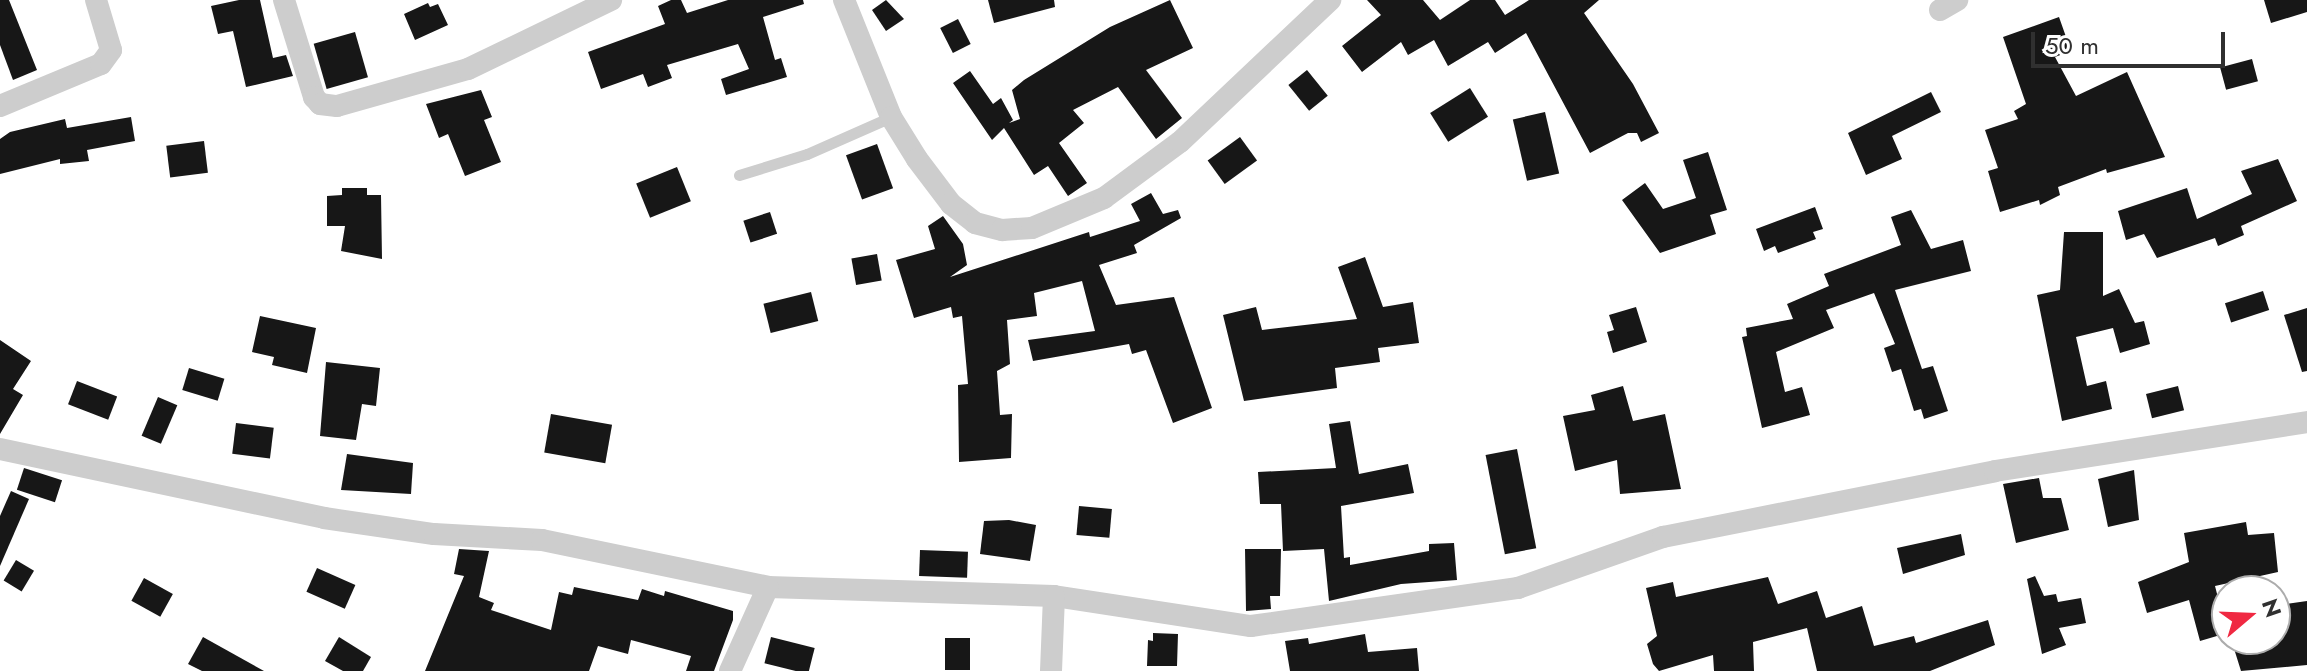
<!DOCTYPE html>
<style>
body{margin:0}
#map{position:relative;width:2307px;height:671px;overflow:hidden;background:#fff;font-family:Jost,sans-serif}
div>[style]{position:absolute}
[style*='--x']{left:calc(var(--x)*1px);top:calc(var(--y)*1px);width:calc(var(--w)*1px);rotate:calc(var(--a)*1deg)}
.building>*{inset:0;background:#171717;transform-origin:0 0}
.service>*{height:11px;margin:-5.5px;padding:0 5.5px;transform-origin:5.5px;border-radius:5.5px;background:#cdcdcd}
.minor>*{height:22px;margin:-11px;padding:0 11px;transform-origin:11px;border-radius:11px;background:#cdcdcd}
span{translate:-50% -50%;white-space:nowrap;text-align:center;line-height:1.15;-webkit-text-stroke:8px #fff;paint-order:stroke}
.north{position:absolute;left:2211px;top:575px;width:80px;height:80px;box-sizing:border-box;background:#fff;border:2px solid #acacac;border-radius:50%;rotate:71deg;font-size:22px;font-weight:700;line-height:32px;text-align:center;color:#303030}
.north::after{content:'';display:block;margin:auto;width:28px;height:36px;background:#f02942;clip-path:polygon(50% 0,100% 100%,50% 72%,0 100%)}
.scale{position:absolute;left:2031px;top:32px;width:194px;height:36px;box-sizing:border-box;border:4px solid #303030;border-top:0;padding-left:10px;font-size:24px;line-height:28px;white-space:nowrap;color:#303030;-webkit-text-stroke:6px #fff;paint-order:stroke}
</style>
<div id="map">
<div class="building">
<div style="clip-path:polygon(0 0,9px 0,37px 70px,13px 80px,0 45px)"></div>
<div style="clip-path:polygon(239px 0,260px 0,273px 58px,286px 55px,293px 76px,246px 87px,233px 31px,218px 34px,211px 6px)"></div>
<div style="clip-path:polygon(671px 0,681px 0,687px 13px,728px 0,803px 0,804px 4px,763px 17px,775px 60px,781px 58px,787px 77px,726px 95px,721px 79px,749px 69px,738px 44px,667px 65px,672px 78px,648px 87px,643px 74px,601px 89px,588px 52px,665px 24px,658px 6px)"></div>
<div style="clip-path:polygon(886px 0,904px 19px,886px 31px,872px 10px)"></div>
<div style="clip-path:polygon(988px 0,1054px 0,1055px 7px,994px 23px)"></div>
<div style="clip-path:polygon(1170px 0,1193px 48px,1146px 70px,1182px 118px,1156px 139px,1118px 87px,1073px 110px,1084px 123px,1059px 143px,1087px 183px,1068px 196px,1048px 166px,1034px 175px,1004px 128px,992px 140px,953px 83px,970px 71px,993px 104px,1001px 98px,1013px 120px,1009px 123px,1020px 119px,1012px 90px,1024px 80px,1110px 27px)"></div>
<div style="clip-path:polygon(1367px 0,1423px 0,1440px 20px,1470px 0,1495px 0,1505px 15px,1529px 0,1599px 0,1584px 13px,1633px 84px,1659px 133px,1641px 142px,1637px 133px,1628px 133px,1590px 153px,1526px 33px,1495px 53px,1488px 42px,1448px 66px,1434px 40px,1408px 55px,1401px 42px,1362px 72px,1342px 46px,1381px 15px)"></div>
<div style="clip-path:polygon(2264px 0,2307px 0,2307px 12px,2271px 23px)"></div>
<div style="clip-path:polygon(428px 3px,430px 7px,438px 4px,448px 25px,415px 40px,404px 14px)"></div>
<div style="clip-path:polygon(2059px 17px,2071px 51px,2055px 57px,2076px 96px,2127px 72px,2165px 157px,2107px 173px,2106px 169px,2058px 187px,2060px 195px,2040px 205px,2039px 200px,2000px 212px,1988px 171px,1998px 168px,1985px 130px,2018px 119px,2014px 111px,2026px 104px,2003px 37px)"></div>
<div style="left:958px;top:19px;width:28px;height:20px;rotate:63deg"></div>
<div style="left:355px;top:32px;width:47px;height:43px;rotate:74deg"></div>
<div style="left:2252px;top:59px;width:23px;height:33px;rotate:75deg"></div>
<div style="left:1307px;top:70px;width:33px;height:24px;rotate:51deg"></div>
<div style="left:1470px;top:88px;width:34px;height:47px;rotate:58deg"></div>
<div style="clip-path:polygon(481px 90px,492px 117px,484px 120px,501px 162px,465px 176px,448px 134px,439px 138px,426px 104px)"></div>
<div style="clip-path:polygon(1931px 92px,1941px 112px,1892px 136px,1902px 159px,1866px 175px,1848px 133px)"></div>
<div style="left:1545px;top:112px;width:63px;height:33px;rotate:77deg"></div>
<div style="clip-path:polygon(131px 117px,135px 141px,87px 150px,89px 161px,60px 164px,60px 159px,0 174px,0 139px,10px 132px,65px 119px,67px 128px)"></div>
<div style="left:1240px;top:137px;width:29px;height:40px;rotate:54deg"></div>
<div style="left:204px;top:141px;width:32px;height:38px;rotate:83deg"></div>
<div style="left:877px;top:144px;width:47px;height:33px;rotate:70deg"></div>
<div style="clip-path:polygon(1708px 152px,1727px 210px,1710px 215px,1716px 234px,1660px 253px,1622px 200px,1645px 183px,1663px 209px,1696px 198px,1683px 160px)"></div>
<div style="clip-path:polygon(2278px 159px,2297px 201px,2241px 226px,2244px 235px,2218px 246px,2215px 238px,2157px 258px,2144px 234px,2126px 240px,2118px 211px,2187px 188px,2197px 219px,2252px 194px,2241px 171px)"></div>
<div style="left:677px;top:167px;width:37px;height:44px;rotate:68deg"></div>
<div style="clip-path:polygon(342px 188px,367px 188px,367px 195px,381px 195px,382px 259px,341px 251px,345px 226px,327px 226px,327px 196px,342px 195px)"></div>
<div style="clip-path:polygon(1151px 193px,1163px 214px,1178px 210px,1181px 218px,1134px 245px,1137px 253px,1099px 265px,1116px 305px,1174px 297px,1212px 408px,1173px 423px,1146px 350px,1132px 354px,1129px 344px,1033px 361px,1028px 340px,1095px 331px,1082px 281px,1034px 293px,1037px 316px,1007px 320px,1010px 364px,997px 371px,1000px 415px,1012px 414px,1011px 458px,959px 462px,958px 385px,968px 384px,962px 316px,953px 318px,951px 307px,914px 318px,896px 260px,935px 249px,928px 226px,943px 216px,963px 244px,967px 265px,950px 277px,1089px 232px,1090px 237px,1140px 221px,1131px 204px)"></div>
<div style="clip-path:polygon(1815px 207px,1823px 229px,1813px 232px,1816px 239px,1778px 253px,1775px 246px,1764px 251px,1756px 229px)"></div>
<div style="clip-path:polygon(1911px 210px,1931px 249px,1963px 240px,1971px 271px,1895px 290px,1922px 369px,1933px 366px,1948px 411px,1924px 419px,1921px 409px,1914px 411px,1901px 369px,1892px 372px,1884px 348px,1895px 344px,1874px 293px,1826px 310px,1834px 328px,1776px 352px,1785px 392px,1802px 387px,1810px 415px,1762px 428px,1742px 337px,1747px 336px,1746px 328px,1793px 319px,1787px 304px,1829px 286px,1824px 274px,1901px 245px,1891px 217px)"></div>
<div style="left:770px;top:212px;width:23px;height:28px;rotate:72deg"></div>
<div style="clip-path:polygon(2064px 232px,2103px 232px,2103px 296px,2119px 289px,2135px 323px,2144px 321px,2150px 344px,2120px 353px,2113px 328px,2076px 337px,2087px 386px,2106px 381px,2112px 409px,2062px 421px,2037px 295px,2060px 290px)"></div>
<div style="left:877px;top:254px;width:27px;height:26px;rotate:80deg"></div>
<div style="clip-path:polygon(1365px 257px,1383px 307px,1413px 302px,1419px 343px,1378px 348px,1380px 362px,1335px 368px,1337px 388px,1244px 401px,1223px 315px,1256px 307px,1262px 330px,1357px 319px,1338px 267px)"></div>
<div style="left:2263px;top:291px;width:20px;height:40px;rotate:72deg"></div>
<div style="left:811px;top:292px;width:30px;height:49px;rotate:76deg"></div>
<div style="clip-path:polygon(1636px 307px,1647px 342px,1613px 353px,1607px 332px,1614px 330px,1609px 315px)"></div>
<div style="clip-path:polygon(2307px 308px,2307px 371px,2302px 372px,2284px 315px)"></div>
<div style="clip-path:polygon(260px 316px,316px 328px,307px 373px,272px 365px,274px 357px,252px 352px)"></div>
<div style="clip-path:polygon(0 340px,31px 361px,13px 389px,23px 395px,0 434px)"></div>
<div style="clip-path:polygon(326px 362px,380px 368px,376px 406px,362px 404px,356px 440px,320px 436px)"></div>
<div style="left:189px;top:368px;width:37px;height:23px;rotate:17deg"></div>
<div style="left:77px;top:381px;width:43px;height:25px;rotate:21deg"></div>
<div style="clip-path:polygon(1623px 386px,1633px 421px,1665px 414px,1681px 489px,1620px 494px,1617px 460px,1575px 471px,1563px 416px,1595px 410px,1591px 395px)"></div>
<div style="left:2178px;top:386px;width:25px;height:33px;rotate:76deg"></div>
<div style="left:158px;top:397px;width:21px;height:42px;rotate:23deg"></div>
<div style="left:551px;top:414px;width:62px;height:39px;rotate:10deg"></div>
<div style="clip-path:polygon(1350px 421px,1359px 474px,1408px 464px,1414px 493px,1341px 506px,1344px 558px,1350px 557px,1350px 565px,1429px 551px,1429px 544px,1454px 543px,1457px 580px,1401px 584px,1329px 601px,1324px 549px,1283px 551px,1281px 504px,1260px 504px,1258px 472px,1336px 468px,1329px 424px)"></div>
<div style="left:236px;top:423px;width:38px;height:31px;rotate:7deg"></div>
<div style="left:1517px;top:449px;width:101px;height:32px;rotate:79deg"></div>
<div style="clip-path:polygon(347px 454px,413px 463px,411px 494px,341px 490px)"></div>
<div style="left:24px;top:468px;width:40px;height:23px;rotate:18deg"></div>
<div style="clip-path:polygon(2134px 470px,2139px 520px,2108px 527px,2098px 479px)"></div>
<div style="clip-path:polygon(2039px 478px,2043px 498px,2061px 498px,2069px 530px,2016px 543px,2003px 484px)"></div>
<div style="clip-path:polygon(11px 491px,29px 499px,0 566px,0 516px)"></div>
<div style="left:1079px;top:506px;width:33px;height:29px;rotate:5deg"></div>
<div style="clip-path:polygon(1009px 520px,1036px 525px,1030px 561px,980px 554px,984px 521px)"></div>
<div style="clip-path:polygon(2246px 522px,2248px 535px,2274px 533px,2278px 572px,2215px 586px,2227px 633px,2200px 641px,2189px 600px,2147px 613px,2138px 582px,2189px 562px,2184px 533px)"></div>
<div style="clip-path:polygon(1961px 534px,1965px 555px,1903px 574px,1897px 548px)"></div>
<div style="clip-path:polygon(459px 549px,489px 551px,479px 597px,494px 603px,491px 610px,551px 630px,559px 592px,572px 595px,574px 587px,638px 600px,642px 589px,664px 596px,665px 591px,733px 611px,733px 620px,714px 671px,686px 671px,691px 656px,631px 640px,628px 654px,598px 646px,589px 671px,425px 671px,464px 576px,454px 574px)"></div>
<div style="clip-path:polygon(1245px 549px,1281px 549px,1280px 596px,1270px 596px,1271px 609px,1246px 611px)"></div>
<div style="left:920px;top:550px;width:48px;height:26px;rotate:2deg"></div>
<div style="left:16px;top:560px;width:21px;height:24px;rotate:31deg"></div>
<div style="left:317px;top:568px;width:42px;height:26px;rotate:24deg"></div>
<div style="clip-path:polygon(2035px 576px,2044px 596px,2056px 594px,2058px 602px,2081px 598px,2086px 623px,2059px 628px,2066px 645px,2042px 654px,2027px 579px)"></div>
<div style="clip-path:polygon(1768px 577px,1778px 604px,1817px 591px,1826px 618px,1862px 606px,1874px 646px,1914px 636px,1916px 643px,1988px 620px,1995px 645px,1930px 671px,1817px 671px,1807px 628px,1753px 642px,1754px 671px,1714px 671px,1713px 655px,1659px 671px,1653px 664px,1647px 644px,1657px 636px,1646px 588px,1673px 582px,1676px 597px)"></div>
<div style="left:144px;top:578px;width:33px;height:26px;rotate:29deg"></div>
<div style="clip-path:polygon(2307px 601px,2307px 665px,2241px 671px,2231px 639px,2279px 639px,2278px 605px)"></div>
<div style="clip-path:polygon(1153px 633px,1178px 634px,1177px 666px,1147px 666px,1148px 640px,1153px 641px)"></div>
<div style="clip-path:polygon(1365px 634px,1368px 652px,1417px 648px,1419px 671px,1290px 671px,1285px 641px,1308px 638px,1309px 644px)"></div>
<div style="clip-path:polygon(203px 637px,264px 671px,202px 671px,188px 664px)"></div>
<div style="clip-path:polygon(339px 637px,371px 657px,363px 671px,343px 671px,325px 661px)"></div>
<div style="left:771px;top:637px;width:45px;height:27px;rotate:14deg"></div>
<div style="left:970px;top:638px;width:32px;height:25px;rotate:90deg"></div>
</div>
<div class="service">
<div style="--x:739;--y:175;--w:71;--a:-17.2"></div>
<div style="--x:807;--y:154;--w:92;--a:-23.8"></div>
</div>
<div class="minor">
<div style="--x:284;--y:0;--w:102;--a:72.8"></div>
<div style="--x:314;--y:97;--w:9;--a:49"></div>
<div style="--x:320;--y:104;--w:17;--a:7"></div>
<div style="--x:337;--y:106;--w:136;--a:-15.8"></div>
<div style="--x:468;--y:69;--w:159;--a:-25.8"></div>
<div style="--x:844;--y:0;--w:126;--a:68.1"></div>
<div style="--x:891;--y:117;--w:49;--a:58.2"></div>
<div style="--x:917;--y:159;--w:56;--a:52.9"></div>
<div style="--x:951;--y:204;--w:31;--a:38"></div>
<div style="--x:975;--y:223;--w:28;--a:15"></div>
<div style="--x:1002;--y:230;--w:30;--a:-4"></div>
<div style="--x:1032;--y:228;--w:78;--a:-22.6"></div>
<div style="--x:1104;--y:198;--w:94;--a:-36.4"></div>
<div style="--x:1180;--y:142;--w:207;--a:-43.4"></div>
<div style="--x:1940;--y:10;--w:20;--a:-30"></div>
<div style="--x:0;--y:106;--w:109;--a:-22.6"></div>
<div style="--x:101;--y:64;--w:17;--a:-54"></div>
<div style="--x:111;--y:50;--w:52;--a:-106.7"></div>
<div style="--x:0;--y:449;--w:331;--a:12"></div>
<div style="--x:324;--y:518;--w:111;--a:8.3"></div>
<div style="--x:434;--y:534;--w:108;--a:3.2"></div>
<div style="--x:542;--y:540;--w:231;--a:11.7"></div>
<div style="--x:768;--y:587;--w:286;--a:1.8"></div>
<div style="--x:1054;--y:596;--w:199;--a:8.7"></div>
<div style="--x:1251;--y:626;--w:270;--a:-8.1"></div>
<div style="--x:1518;--y:588;--w:154;--a:-19.4"></div>
<div style="--x:1663;--y:537;--w:338;--a:-11.2"></div>
<div style="--x:1995;--y:471;--w:316;--a:-8.9"></div>
<div style="--x:730;--y:671;--w:92;--a:-65.7"></div>
<div style="--x:1051;--y:671;--w:75;--a:-87.7"></div>
</div>
<div class="north">N</div>
<div class="scale">50 m</div>
</div>
